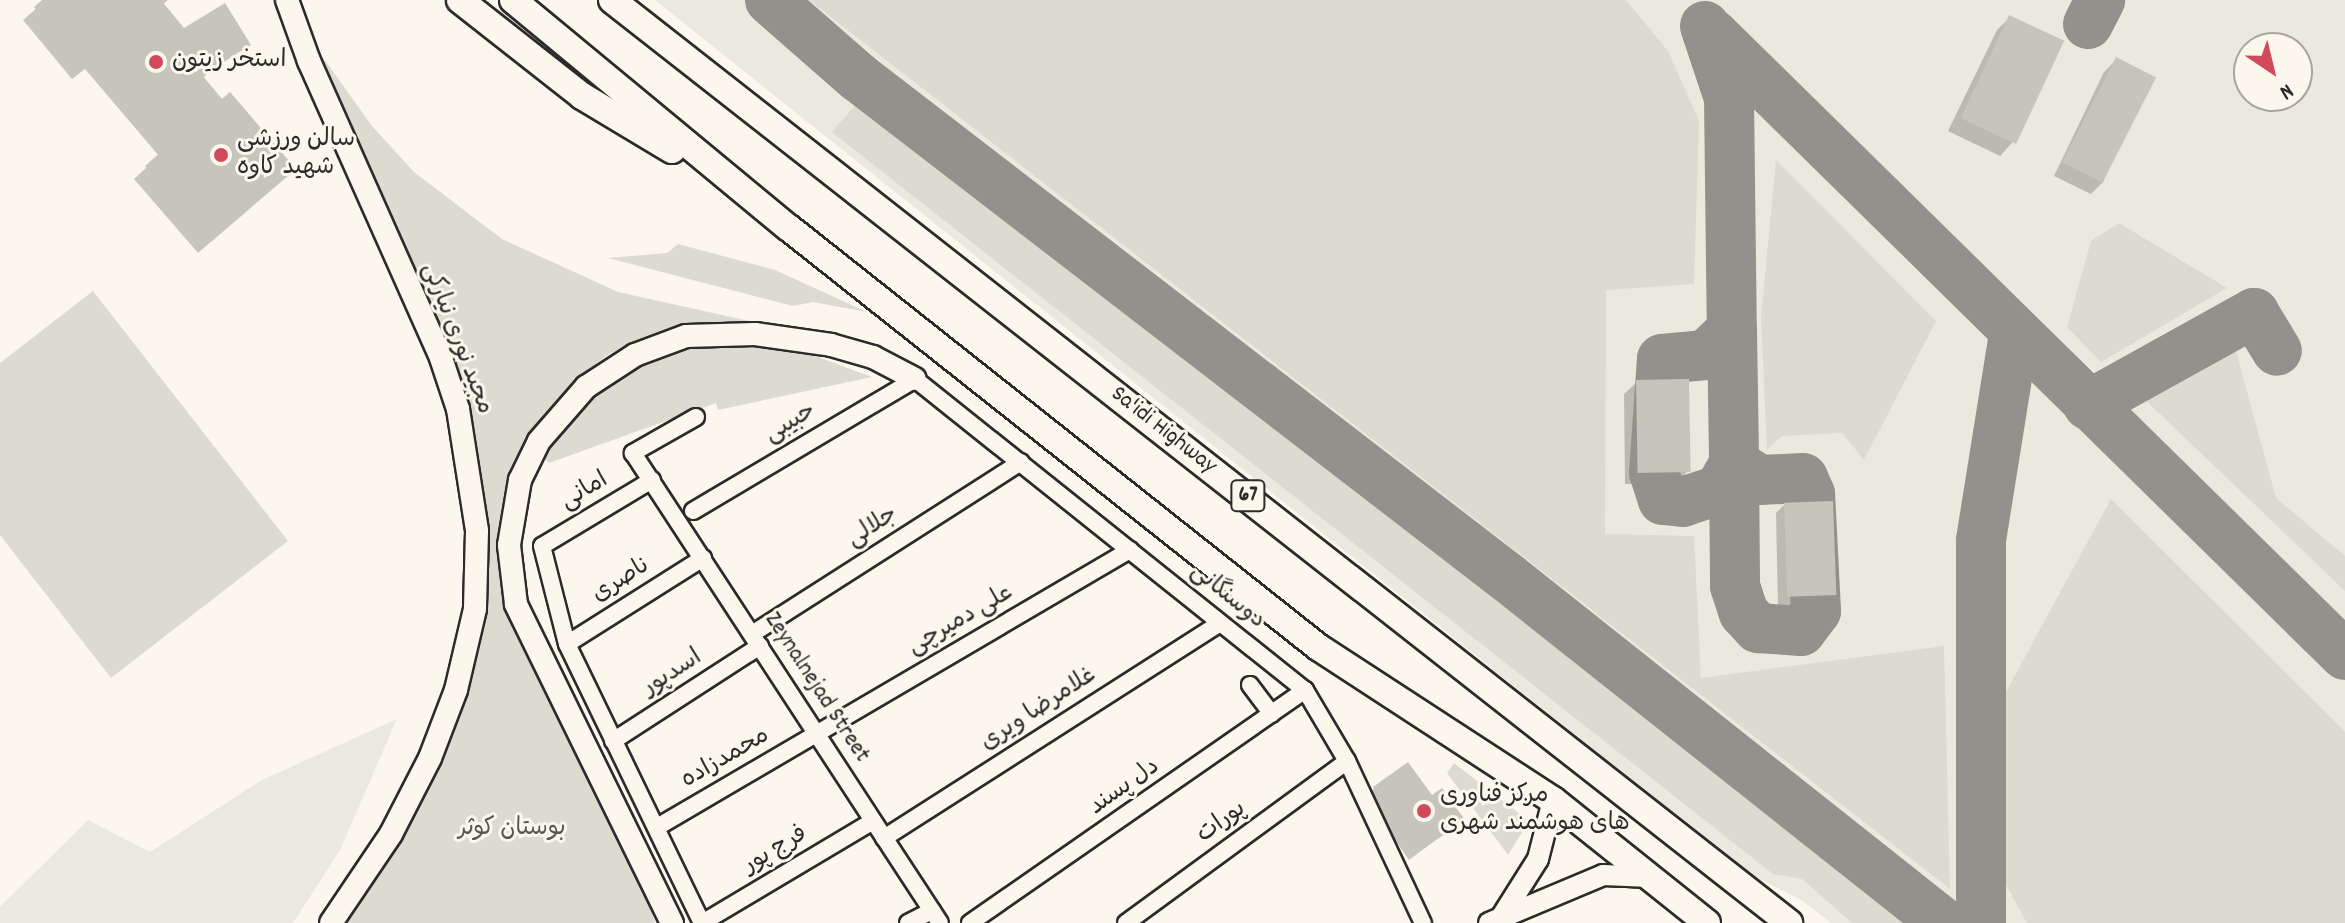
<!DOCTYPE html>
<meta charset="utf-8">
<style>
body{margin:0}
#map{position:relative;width:2345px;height:923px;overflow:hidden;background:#fbf7ec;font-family:Dekko,"Playpen Sans Arabic",sans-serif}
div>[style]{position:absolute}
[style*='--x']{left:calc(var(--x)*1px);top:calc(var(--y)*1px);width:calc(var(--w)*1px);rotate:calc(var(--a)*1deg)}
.built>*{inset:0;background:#ebe8de}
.green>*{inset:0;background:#dddad0}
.shadow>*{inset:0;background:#0003}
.taxiway>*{height:50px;margin:-25px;padding:0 25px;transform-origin:25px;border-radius:25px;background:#93918c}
.building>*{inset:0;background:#c7c4bc;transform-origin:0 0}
.roads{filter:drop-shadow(2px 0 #2b2b2b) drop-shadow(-2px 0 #2b2b2b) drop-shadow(0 2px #2b2b2b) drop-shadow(0 -2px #2b2b2b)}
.minor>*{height:16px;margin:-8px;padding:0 8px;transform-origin:8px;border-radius:8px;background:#fbf7ec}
.tertiary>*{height:20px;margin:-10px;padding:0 10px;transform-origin:10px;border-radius:10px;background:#fbf7ec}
.secondary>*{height:22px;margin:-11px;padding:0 11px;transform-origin:11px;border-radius:11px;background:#fbf7ec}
.trunk>*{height:26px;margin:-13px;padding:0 13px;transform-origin:13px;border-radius:13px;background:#fbf7ec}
.dots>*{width:22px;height:22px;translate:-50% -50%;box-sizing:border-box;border:4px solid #fbf7ec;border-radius:50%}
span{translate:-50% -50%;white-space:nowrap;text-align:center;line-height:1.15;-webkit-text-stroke:6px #fbf7ec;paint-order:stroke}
.shield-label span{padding:2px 6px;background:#fbf7ec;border:2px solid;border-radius:6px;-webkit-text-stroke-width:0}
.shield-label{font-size:22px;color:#2b2b2b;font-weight:700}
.poi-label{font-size:24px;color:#2b2b2b}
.left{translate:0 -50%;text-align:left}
.street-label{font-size:24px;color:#2b2b2b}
.park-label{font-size:24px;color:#585754}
.north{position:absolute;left:2233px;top:32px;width:80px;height:80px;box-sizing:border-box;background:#fbf7ec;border:2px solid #a8a59f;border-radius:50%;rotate:145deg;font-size:22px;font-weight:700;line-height:32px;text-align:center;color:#2b2b2b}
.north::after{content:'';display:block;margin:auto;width:28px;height:36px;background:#d1495b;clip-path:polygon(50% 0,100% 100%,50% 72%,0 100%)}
</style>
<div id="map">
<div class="built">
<div style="clip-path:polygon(evenodd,655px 0,2345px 0,2345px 923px,1831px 923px,1803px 901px,1748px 873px,655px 0,2249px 48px,2297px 48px,2297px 96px,2249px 96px,2249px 48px)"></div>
<div style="clip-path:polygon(397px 719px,340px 850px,293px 923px,0 923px,0 907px,88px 820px,150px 852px,262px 780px)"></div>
</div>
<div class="green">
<div style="clip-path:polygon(809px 0,1626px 0,1668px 51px,1699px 121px,1694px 284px,1606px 290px,1605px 534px,1694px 536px,1701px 678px,1944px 646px,1950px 889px)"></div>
<div style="clip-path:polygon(309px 38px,372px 126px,414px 172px,502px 239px,618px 292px,776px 327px,719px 322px,687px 326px,629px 343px,606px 356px,575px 379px,534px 428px,508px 481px,503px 505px,503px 595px,643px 883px,655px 923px,345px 923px,418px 808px,460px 718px,483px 621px,487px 518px,476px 438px,450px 351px)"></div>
<div style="clip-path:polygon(866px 93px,1533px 624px,1916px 923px,1852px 923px,1802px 879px,1773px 874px,832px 132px)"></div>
<div style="clip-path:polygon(1776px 160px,1936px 321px,1864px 460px,1842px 433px,1782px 436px,1767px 450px,1761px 318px)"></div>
<div style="clip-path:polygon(2119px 223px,2227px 288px,2101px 362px,2067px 327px,2091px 241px)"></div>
<div style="clip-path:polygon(678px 244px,775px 270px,867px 312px,813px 302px,793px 306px,608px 258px,667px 253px)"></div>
<div style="clip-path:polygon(93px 291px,288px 541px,111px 678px,0 535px,0 363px)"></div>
<div style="clip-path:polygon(718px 342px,810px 354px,872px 377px,718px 410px,716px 403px,549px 463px,542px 456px,557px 429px,594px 389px,645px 359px,680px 346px)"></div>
<div style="clip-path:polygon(2235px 348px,2276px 498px,2345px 556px,2345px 591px,2136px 391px)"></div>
<div style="clip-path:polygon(2111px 499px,2345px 732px,2345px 923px,2027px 923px,2003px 879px,2001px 701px)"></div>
<div style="clip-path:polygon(1454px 763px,1529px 821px,1508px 855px,1447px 773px)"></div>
</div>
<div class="shadow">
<div style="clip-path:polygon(46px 0,168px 0,162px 5px,183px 30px,248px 45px,202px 78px,282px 180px,198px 253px,134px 179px,159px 156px,85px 69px,72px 79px,23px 20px)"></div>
<div style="clip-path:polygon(2010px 17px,2012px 143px,2000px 156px,1948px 131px,1997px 30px)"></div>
<div style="clip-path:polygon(2116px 60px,2104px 181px,2091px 194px,2054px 176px,2104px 72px)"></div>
<div style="clip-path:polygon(1637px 382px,1688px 471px,1675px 484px,1625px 484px,1624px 394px)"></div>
<div style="clip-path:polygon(1785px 504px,1834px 594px,1824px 604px,1778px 605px,1776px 513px)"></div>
<div style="clip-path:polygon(1375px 788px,1431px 798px,1462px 820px,1409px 860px,1365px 797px)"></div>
</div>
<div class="taxiway">
<div style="--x:770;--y:0;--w:117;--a:41.2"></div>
<div style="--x:858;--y:77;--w:819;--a:37.61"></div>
<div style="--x:1507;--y:577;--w:557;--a:38.43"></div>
<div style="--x:2088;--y:24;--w:27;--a:-63"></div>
<div style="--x:1705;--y:26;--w:76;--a:71.6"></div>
<div style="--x:1729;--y:98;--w:232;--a:89.3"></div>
<div style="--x:1732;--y:330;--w:134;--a:89.1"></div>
<div style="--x:1734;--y:464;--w:122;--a:89.5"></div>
<div style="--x:1735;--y:586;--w:28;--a:72"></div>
<div style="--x:1744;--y:613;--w:21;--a:47"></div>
<div style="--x:1758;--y:628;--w:43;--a:4"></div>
<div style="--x:1801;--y:631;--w:25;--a:-53"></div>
<div style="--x:1816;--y:611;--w:117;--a:-92.9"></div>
<div style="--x:1810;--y:494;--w:17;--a:-114"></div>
<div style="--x:1803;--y:478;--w:43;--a:177.3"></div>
<div style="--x:1760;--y:480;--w:31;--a:-148"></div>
<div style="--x:1734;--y:464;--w:30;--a:120"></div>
<div style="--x:1719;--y:490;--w:38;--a:162"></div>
<div style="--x:1683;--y:502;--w:20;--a:-174"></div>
<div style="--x:1663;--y:500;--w:28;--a:-108"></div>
<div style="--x:1654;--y:473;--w:114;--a:-86"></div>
<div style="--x:1662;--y:359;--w:44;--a:-5.2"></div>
<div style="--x:1706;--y:355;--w:36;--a:-44"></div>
<div style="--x:1713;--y:34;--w:886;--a:44.5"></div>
<div style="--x:2088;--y:405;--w:190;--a:-29"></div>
<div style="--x:2254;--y:313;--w:44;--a:58.8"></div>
<div style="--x:1981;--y:923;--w:383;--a:-90"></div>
<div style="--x:1981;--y:540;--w:209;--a:-80.9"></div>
</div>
<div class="building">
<div style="clip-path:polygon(42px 0,161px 0,184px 28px,225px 3px,251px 45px,202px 75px,222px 99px,230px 92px,296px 169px,211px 242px,145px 166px,171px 143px,98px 59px,85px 69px,34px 7px)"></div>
<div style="left:2009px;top:15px;width:61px;height:114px;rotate:25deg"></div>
<div style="left:2116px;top:57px;width:45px;height:118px;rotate:27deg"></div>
<div style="left:1689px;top:379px;width:93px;height:53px;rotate:89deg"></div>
<div style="left:1833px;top:501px;width:94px;height:49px;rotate:88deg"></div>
<div style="clip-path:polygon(1408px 762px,1432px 795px,1442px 788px,1465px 820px,1419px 852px,1373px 787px)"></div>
</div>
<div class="roads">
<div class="minor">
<div style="--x:696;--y:417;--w:73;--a:150.3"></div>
<div style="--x:633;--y:453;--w:561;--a:56.85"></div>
<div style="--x:652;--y:480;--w:128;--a:149"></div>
<div style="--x:542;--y:546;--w:101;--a:75.7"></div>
<div style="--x:567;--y:644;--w:310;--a:64.2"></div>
<div style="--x:693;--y:511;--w:258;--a:-30.7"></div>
<div style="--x:915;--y:379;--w:499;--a:38.6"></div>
<div style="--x:1305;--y:690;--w:82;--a:59.4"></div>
<div style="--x:1347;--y:761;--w:179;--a:64.9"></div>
<div style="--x:752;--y:634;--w:319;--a:-32.6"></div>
<div style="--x:567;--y:644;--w:161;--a:-32.3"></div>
<div style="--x:1250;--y:685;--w:36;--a:53"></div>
<div style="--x:613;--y:741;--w:175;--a:-32.9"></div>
<div style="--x:659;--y:826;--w:546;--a:-30.37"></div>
<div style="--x:884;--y:838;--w:399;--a:-32.6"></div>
<div style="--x:702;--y:923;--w:199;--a:-30.8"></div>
<div style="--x:908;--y:923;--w:27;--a:-27"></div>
<div style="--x:970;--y:923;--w:408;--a:-34.8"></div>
<div style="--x:1126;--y:923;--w:274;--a:-36.2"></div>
</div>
<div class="tertiary">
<div style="--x:1502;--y:916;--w:67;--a:-57.7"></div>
<div style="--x:1538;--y:859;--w:61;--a:-75.7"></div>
<div style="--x:1489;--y:923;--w:124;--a:-22.8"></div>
<div style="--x:1603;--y:875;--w:47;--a:2.4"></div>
</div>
<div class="secondary">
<div style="--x:287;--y:0;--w:65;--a:70.2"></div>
<div style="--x:309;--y:61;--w:325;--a:66"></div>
<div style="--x:441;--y:358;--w:54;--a:71.6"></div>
<div style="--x:458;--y:409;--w:123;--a:81.1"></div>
<div style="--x:477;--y:531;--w:78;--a:91.5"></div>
<div style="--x:475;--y:609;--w:83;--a:103.2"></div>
<div style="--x:456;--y:690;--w:73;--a:110.9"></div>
<div style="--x:430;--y:758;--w:85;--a:117.2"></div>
<div style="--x:391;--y:834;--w:107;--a:124"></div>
<div style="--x:672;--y:923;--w:355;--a:-116.1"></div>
<div style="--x:516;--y:604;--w:59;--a:-96.8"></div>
<div style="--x:509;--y:545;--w:66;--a:-80.4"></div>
<div style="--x:520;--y:480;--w:43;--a:-64"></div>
<div style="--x:539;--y:441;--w:72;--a:-49"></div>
<div style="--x:586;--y:387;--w:59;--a:-33.1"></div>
<div style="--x:635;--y:355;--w:54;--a:-20.4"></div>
<div style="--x:686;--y:336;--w:69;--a:-1.7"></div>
<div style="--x:755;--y:334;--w:77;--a:8.2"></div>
<div style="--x:831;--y:345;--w:44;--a:15.9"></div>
<div style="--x:873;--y:357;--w:47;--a:27.6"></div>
</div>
<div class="trunk">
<div style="--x:460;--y:0;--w:155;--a:38.2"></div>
<div style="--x:582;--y:96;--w:105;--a:31"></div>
<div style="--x:513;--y:0;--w:358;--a:39.6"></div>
<div style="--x:789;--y:228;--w:675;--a:38.38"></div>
<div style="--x:1318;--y:647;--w:280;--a:33.1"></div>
<div style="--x:1553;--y:800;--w:197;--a:38.6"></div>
<div style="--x:612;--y:0;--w:1496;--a:38.1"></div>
</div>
</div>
<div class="dots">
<div style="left:156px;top:62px;background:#d1495b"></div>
<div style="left:221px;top:155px;background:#d1495b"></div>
<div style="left:1424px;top:811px;background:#d1495b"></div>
</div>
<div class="shield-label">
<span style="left:1248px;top:496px">67</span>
</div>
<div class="poi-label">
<span class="left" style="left:172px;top:62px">استخر زیتون</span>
<span class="left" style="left:237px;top:155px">سالن ورزشی<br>شهید کاوه</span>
<span class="left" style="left:1440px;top:811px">مرکز فناوری<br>های هوشمند شهری</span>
</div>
<div class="street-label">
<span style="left:456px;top:339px;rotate:69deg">مجید نوری نیارکی</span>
<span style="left:791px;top:424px;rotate:-31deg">حبیبی</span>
<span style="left:1163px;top:431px;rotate:38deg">Sa'idi Highway</span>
<span style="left:585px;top:492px;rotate:-31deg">امانی</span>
<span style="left:873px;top:528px;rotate:-33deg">جلالی</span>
<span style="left:622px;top:581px;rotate:-32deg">ناصری</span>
<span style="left:1227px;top:597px;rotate:39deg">دوسنگانی</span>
<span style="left:961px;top:621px;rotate:-30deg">علی دمیرچی</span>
<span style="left:673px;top:674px;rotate:-33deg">اسدپور</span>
<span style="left:816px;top:688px;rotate:57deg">Zeynalnejad Street</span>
<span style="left:1039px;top:710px;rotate:-33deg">غلامرضا ویری</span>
<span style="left:726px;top:759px;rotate:-30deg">محمدزاده</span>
<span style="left:1125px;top:788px;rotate:-35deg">دل پسند</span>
<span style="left:1222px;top:823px;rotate:-36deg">پورات</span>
<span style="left:776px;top:851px;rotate:-31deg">فرج پور</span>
</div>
<div class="park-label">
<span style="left:512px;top:830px">بوستان کوثر</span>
</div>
<div class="north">N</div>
</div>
